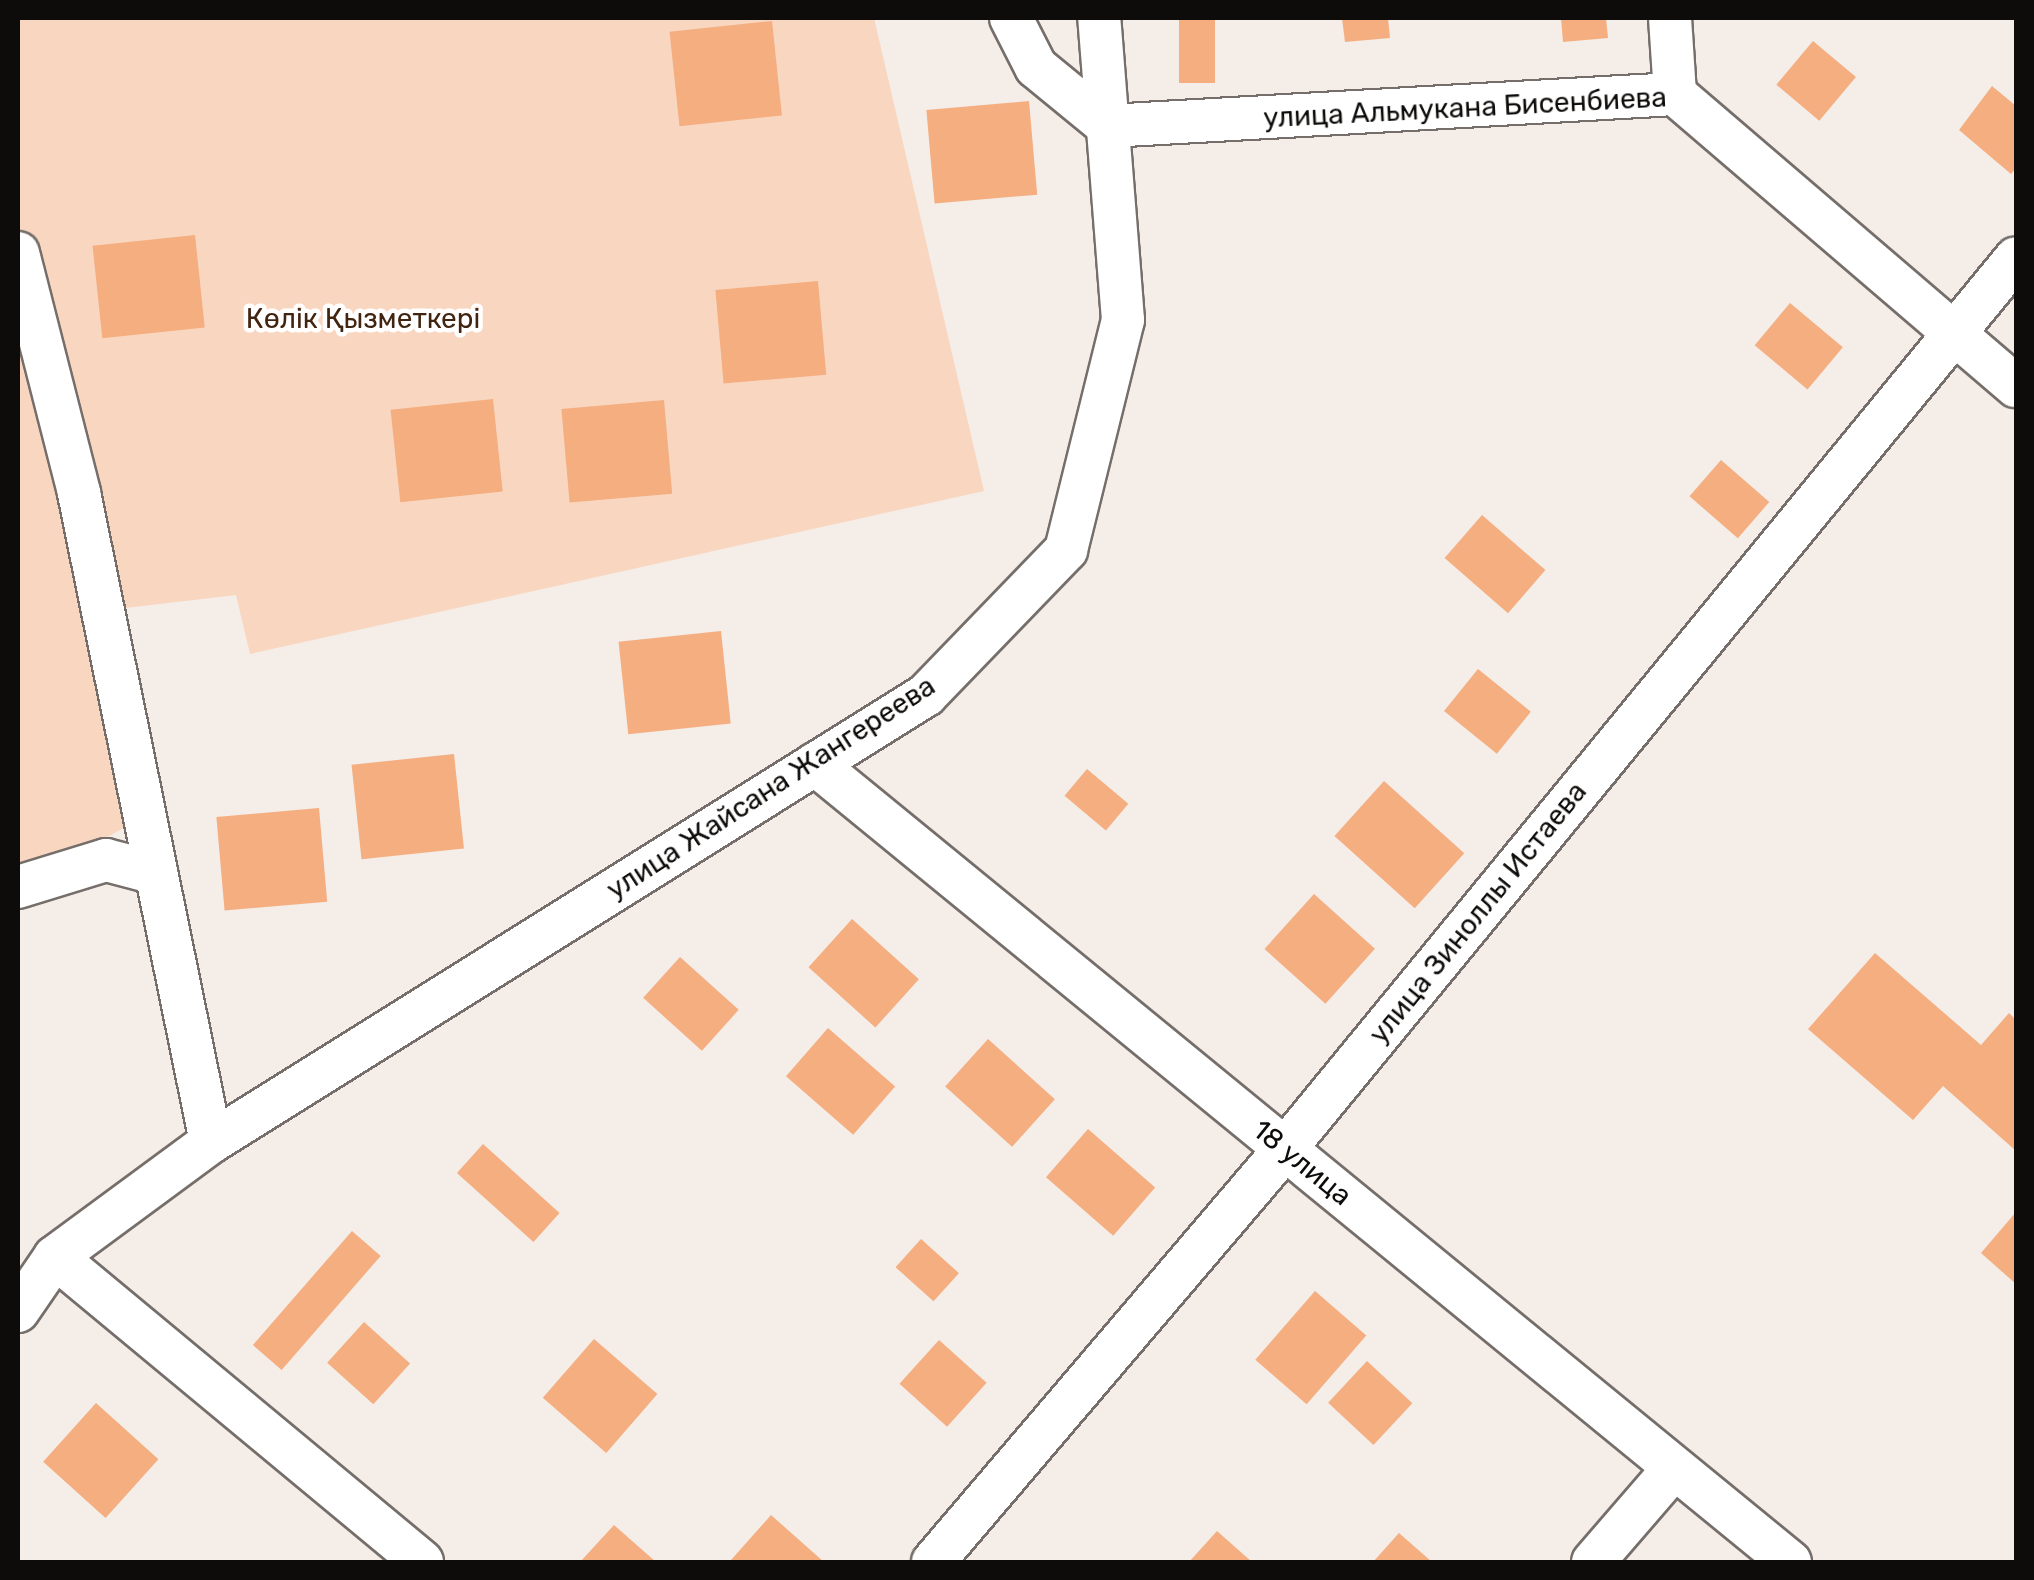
<!DOCTYPE html>
<meta charset="utf-8">
<style>
body{margin:0}
#map{position:relative;width:2034px;height:1580px;overflow:hidden;background:#f4ede8;font-family:Rubik,sans-serif}
div>[style]{position:absolute}
[style*='--x']{left:calc(var(--x)*1px);top:calc(var(--y)*1px);width:calc(var(--w)*1px);rotate:calc(var(--a)*1deg)}
.green>*{inset:0;background:#f9d6c0}
.building>*{inset:0;background:#f4ae80;transform-origin:0 0}
.roads{filter:drop-shadow(2px 0 #756e6a) drop-shadow(-2px 0 #756e6a) drop-shadow(0 2px #756e6a) drop-shadow(0 -2px #756e6a)}
.minor>*{height:42px;margin:-21px;padding:0 21px;transform-origin:21px;border-radius:21px;background:#fff}
span{translate:-50% -50%;white-space:nowrap;text-align:center;line-height:1.15;-webkit-text-stroke:9px #fff;paint-order:stroke}
.street-label{font-size:28px;color:#0e0c0a}
.park-label{font-size:28px;color:#412511}
.frame{position:absolute;inset:0;border:20px solid #0e0c0a;pointer-events:none}
</style>
<div id="map">
<div class="green">
<div style="clip-path:polygon(18px 18px,874px 18px,984px 491px,250px 654px,236px 595px,108px 610px,139px 819px,18px 889px)"></div>
</div>
<div class="building">
<div style="left:1179px;top:18px;width:36px;height:65px"></div>
<div style="clip-path:polygon(1342px 18px,1388px 18px,1390px 38px,1345px 42px)"></div>
<div style="clip-path:polygon(1561px 18px,1606px 18px,1608px 38px,1563px 42px)"></div>
<div style="left:772px;top:21px;width:95px;height:103px;rotate:84deg"></div>
<div style="left:1813px;top:41px;width:56px;height:57px;rotate:40deg"></div>
<div style="clip-path:polygon(1992px 86px,2016px 106px,2016px 168px,2011px 174px,1959px 130px)"></div>
<div style="left:1029px;top:101px;width:94px;height:103px;rotate:85deg"></div>
<div style="left:195px;top:235px;width:93px;height:103px;rotate:84deg"></div>
<div style="left:818px;top:281px;width:94px;height:103px;rotate:85deg"></div>
<div style="left:1790px;top:303px;width:69px;height:55px;rotate:40deg"></div>
<div style="left:493px;top:399px;width:93px;height:103px;rotate:84deg"></div>
<div style="left:664px;top:400px;width:94px;height:103px;rotate:85deg"></div>
<div style="left:1721px;top:460px;width:64px;height:48px;rotate:41deg"></div>
<div style="left:1482px;top:515px;width:84px;height:57px;rotate:41deg"></div>
<div style="left:721px;top:631px;width:93px;height:103px;rotate:84deg"></div>
<div style="left:1478px;top:669px;width:68px;height:54px;rotate:39deg"></div>
<div style="left:454px;top:754px;width:95px;height:103px;rotate:84deg"></div>
<div style="left:1087px;top:769px;width:54px;height:35px;rotate:40deg"></div>
<div style="left:1384px;top:781px;width:108px;height:74px;rotate:42deg"></div>
<div style="left:319px;top:808px;width:94px;height:103px;rotate:85deg"></div>
<div style="left:1314px;top:894px;width:82px;height:74px;rotate:42deg"></div>
<div style="left:852px;top:919px;width:90px;height:65px;rotate:42deg"></div>
<div style="clip-path:polygon(1875px 953px,1981px 1045px,2009px 1013px,2016px 1020px,2016px 1151px,1943px 1086px,1913px 1120px,1808px 1029px)"></div>
<div style="left:680px;top:957px;width:79px;height:55px;rotate:42deg"></div>
<div style="left:828px;top:1028px;width:89px;height:64px;rotate:41deg"></div>
<div style="left:988px;top:1039px;width:90px;height:64px;rotate:42deg"></div>
<div style="left:1088px;top:1129px;width:89px;height:64px;rotate:41deg"></div>
<div style="left:483px;top:1144px;width:103px;height:39px;rotate:42deg"></div>
<div style="clip-path:polygon(2016px 1212px,2016px 1284px,1981px 1253px)"></div>
<div style="left:352px;top:1231px;width:38px;height:151px;rotate:41deg"></div>
<div style="left:921px;top:1239px;width:51px;height:38px;rotate:42deg"></div>
<div style="left:1315px;top:1291px;width:68px;height:91px;rotate:41deg"></div>
<div style="left:364px;top:1322px;width:62px;height:55px;rotate:42deg"></div>
<div style="left:594px;top:1339px;width:84px;height:78px;rotate:41deg"></div>
<div style="left:939px;top:1340px;width:64px;height:59px;rotate:42deg"></div>
<div style="left:1367px;top:1361px;width:62px;height:57px;rotate:43deg"></div>
<div style="left:96px;top:1403px;width:84px;height:79px;rotate:42deg"></div>
<div style="clip-path:polygon(771px 1515px,824px 1562px,731px 1560px)"></div>
<div style="clip-path:polygon(614px 1525px,656px 1562px,580px 1562px)"></div>
<div style="clip-path:polygon(1217px 1531px,1252px 1562px,1189px 1562px)"></div>
<div style="clip-path:polygon(1399px 1533px,1432px 1562px,1373px 1562px)"></div>
</div>
<div class="roads">
<div class="minor">
<div style="--x:1011;--y:18;--w:55;--a:63"></div>
<div style="--x:1036;--y:67;--w:93;--a:39.3"></div>
<div style="--x:1108;--y:126;--w:568;--a:-3.23"></div>
<div style="--x:1675;--y:94;--w:449;--a:40.6"></div>
<div style="--x:1670;--y:18;--w:76;--a:86.2"></div>
<div style="--x:18;--y:253;--w:248;--a:75.7"></div>
<div style="--x:79;--y:493;--w:662;--a:78.5"></div>
<div style="--x:815;--y:764;--w:1260;--a:39.3"></div>
<div style="--x:18;--y:887;--w:92;--a:-17.1"></div>
<div style="--x:106;--y:860;--w:52;--a:14.6"></div>
<div style="--x:55;--y:1257;--w:477;--a:39.7"></div>
<div style="--x:18;--y:1311;--w:65;--a:-55.6"></div>
<div style="--x:55;--y:1257;--w:194;--a:-36.4"></div>
<div style="--x:211;--y:1142;--w:843;--a:-32.01"></div>
<div style="--x:926;--y:695;--w:202;--a:-46"></div>
<div style="--x:1066;--y:550;--w:237;--a:-76.1"></div>
<div style="--x:1123;--y:320;--w:303;--a:-94.5"></div>
<div style="--x:933;--y:1562;--w:543;--a:-49.56"></div>
<div style="--x:1285;--y:1149;--w:1152;--a:-50.63"></div>
<div style="--x:1593;--y:1562;--w:124;--a:-49.2"></div>
</div>
</div>
<div class="street-label">
<span style="left:1465px;top:108px;rotate:-3deg">улица Альмукана Бисенбиева</span>
<span style="left:771px;top:788px;rotate:-33deg">улица Жайсана Жангереева</span>
<span style="left:1478px;top:913px;rotate:-51deg">улица Зиноллы Истаева</span>
<span style="left:1302px;top:1163px;rotate:39deg">18 улица</span>
</div>
<div class="park-label">
<span style="left:363px;top:319px">Көлік Қызметкері</span>
</div>
<div class="frame"></div>
</div>
